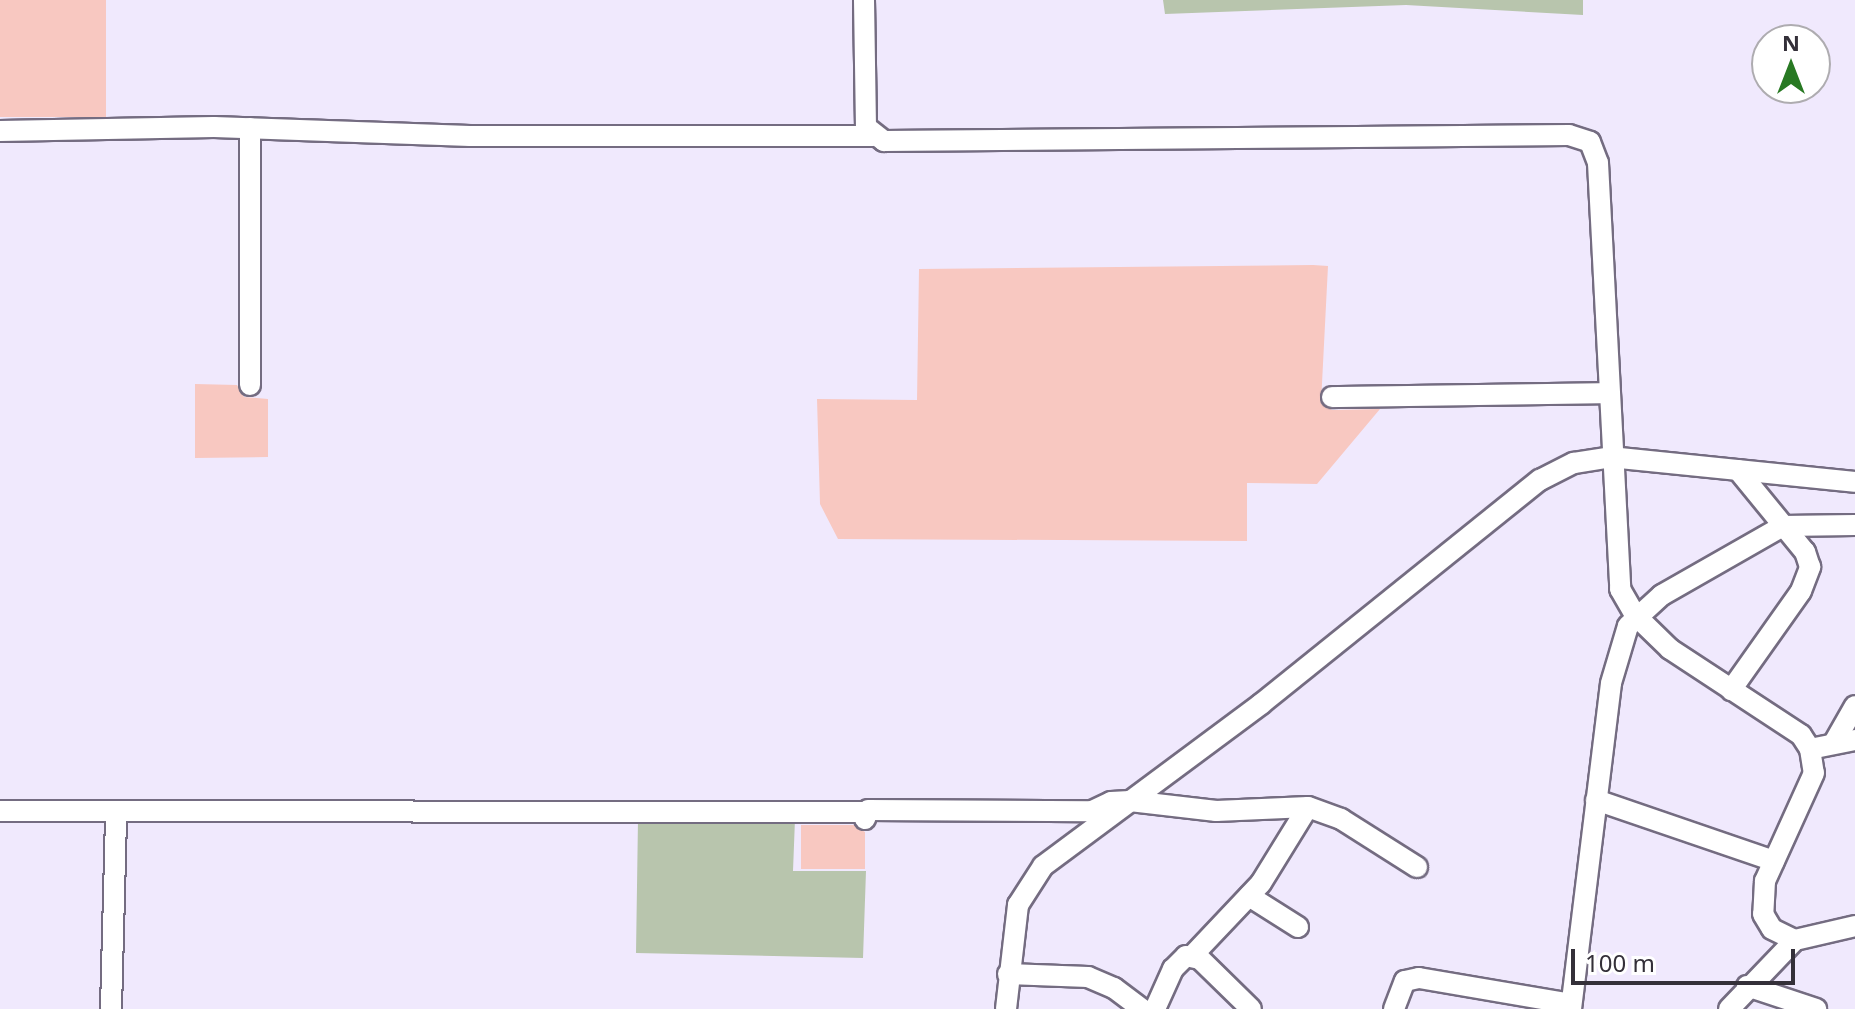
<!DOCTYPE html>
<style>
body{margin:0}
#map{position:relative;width:1855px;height:1009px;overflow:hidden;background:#f0e9fd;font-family:"Noto Sans",sans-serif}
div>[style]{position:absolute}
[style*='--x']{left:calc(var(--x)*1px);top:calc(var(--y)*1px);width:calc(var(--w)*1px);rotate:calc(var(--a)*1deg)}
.green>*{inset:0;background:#b8c5ad}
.building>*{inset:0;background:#f8c8c1;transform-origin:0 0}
.roads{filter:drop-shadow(2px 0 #746c81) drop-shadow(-2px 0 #746c81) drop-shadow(0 2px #746c81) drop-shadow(0 -2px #746c81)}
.minor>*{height:20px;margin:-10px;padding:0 10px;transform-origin:10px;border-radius:10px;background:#fff}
span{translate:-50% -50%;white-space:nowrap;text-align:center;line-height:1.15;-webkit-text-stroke:6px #fff;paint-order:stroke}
.north{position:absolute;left:1751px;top:24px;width:80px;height:80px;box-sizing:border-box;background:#fff;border:2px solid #aeacb0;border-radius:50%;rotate:0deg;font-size:22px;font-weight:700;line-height:32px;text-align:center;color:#343039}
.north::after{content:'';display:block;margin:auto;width:28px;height:36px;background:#287923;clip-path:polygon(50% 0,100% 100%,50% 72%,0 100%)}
.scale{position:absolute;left:1571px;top:949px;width:224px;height:36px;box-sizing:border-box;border:4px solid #343039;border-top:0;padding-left:10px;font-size:24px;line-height:28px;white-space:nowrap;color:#343039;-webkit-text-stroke:6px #fff;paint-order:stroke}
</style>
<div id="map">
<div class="green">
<div style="clip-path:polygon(1163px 0,1583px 0,1583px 15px,1406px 5px,1165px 14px)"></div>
<div style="clip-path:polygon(638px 819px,795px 819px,793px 871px,866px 871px,863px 958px,636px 953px)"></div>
</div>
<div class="building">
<div style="left:0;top:0;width:106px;height:117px"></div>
<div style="clip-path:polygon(1313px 265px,1328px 266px,1321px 403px,1332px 410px,1380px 409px,1317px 484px,1247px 483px,1247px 541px,838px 539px,820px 504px,817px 399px,917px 400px,919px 269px)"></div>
<div style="clip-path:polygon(195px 384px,237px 385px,244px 397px,268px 399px,268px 457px,195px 458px)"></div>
<div style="clip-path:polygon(801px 825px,854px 825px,865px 832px,865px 869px,801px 869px)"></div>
</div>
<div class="roads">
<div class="minor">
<div style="--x:864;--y:0;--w:127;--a:89.1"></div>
<div style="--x:866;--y:127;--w:23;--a:38"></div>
<div style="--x:884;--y:141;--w:685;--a:-0.5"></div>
<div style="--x:1569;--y:135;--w:22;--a:18"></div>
<div style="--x:1590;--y:142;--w:22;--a:69"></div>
<div style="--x:1598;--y:163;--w:427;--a:87"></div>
<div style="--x:1620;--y:589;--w:30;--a:60"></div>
<div style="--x:1635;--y:615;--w:49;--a:44.2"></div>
<div style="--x:1670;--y:649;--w:157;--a:33.3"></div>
<div style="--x:1801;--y:735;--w:17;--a:57"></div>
<div style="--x:1810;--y:749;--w:24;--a:81"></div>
<div style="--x:1814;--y:773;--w:119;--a:114.4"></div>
<div style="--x:1765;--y:881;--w:33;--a:93"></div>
<div style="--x:1763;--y:914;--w:17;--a:59"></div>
<div style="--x:1772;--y:929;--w:25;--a:26"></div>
<div style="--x:1795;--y:940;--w:62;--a:-13.1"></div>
<div style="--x:250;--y:128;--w:257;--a:90"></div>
<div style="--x:0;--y:131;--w:214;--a:-1.1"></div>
<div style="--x:214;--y:127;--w:256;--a:2"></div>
<div style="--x:470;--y:136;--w:403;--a:0"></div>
<div style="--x:1332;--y:397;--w:275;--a:-0.8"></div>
<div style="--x:1731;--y:690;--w:121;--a:-54.7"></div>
<div style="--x:1801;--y:591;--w:26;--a:-69"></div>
<div style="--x:1810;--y:567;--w:16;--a:-108"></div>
<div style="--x:1805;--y:552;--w:106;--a:-129.3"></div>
<div style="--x:1835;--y:741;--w:40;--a:-60.3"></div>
<div style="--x:1810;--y:749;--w:46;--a:-11.3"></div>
<div style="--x:1596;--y:800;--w:188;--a:18.9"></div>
<div style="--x:0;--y:811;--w:863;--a:0.07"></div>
<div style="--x:865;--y:819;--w:9;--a:-72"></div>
<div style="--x:868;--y:810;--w:224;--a:0.3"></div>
<div style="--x:1092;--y:811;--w:21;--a:-25"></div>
<div style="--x:1111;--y:802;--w:19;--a:-3"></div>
<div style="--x:1130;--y:801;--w:87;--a:6.6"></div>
<div style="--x:1216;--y:811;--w:92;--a:-2.5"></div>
<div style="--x:1308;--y:807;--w:35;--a:20"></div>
<div style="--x:1341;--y:819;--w:90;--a:32.3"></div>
<div style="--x:1249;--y:896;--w:58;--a:32.3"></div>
<div style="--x:1192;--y:956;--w:100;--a:-46.6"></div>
<div style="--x:1261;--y:883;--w:89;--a:-58.3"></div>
<div style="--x:1008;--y:974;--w:80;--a:2.1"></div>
<div style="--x:1088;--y:977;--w:28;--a:23"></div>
<div style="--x:1114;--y:988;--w:35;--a:37"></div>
<div style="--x:1747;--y:986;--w:73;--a:18.4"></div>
<div style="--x:111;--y:1009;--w:197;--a:-88.5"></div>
<div style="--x:1006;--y:1009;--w:105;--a:-83.4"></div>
<div style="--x:1018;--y:905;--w:46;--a:-57.3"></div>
<div style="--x:1043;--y:866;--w:272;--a:-36.6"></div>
<div style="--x:1261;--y:704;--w:358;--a:-38.8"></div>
<div style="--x:1540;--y:480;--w:38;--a:-27"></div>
<div style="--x:1574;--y:463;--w:36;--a:-9"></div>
<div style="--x:1610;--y:457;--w:246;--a:5.8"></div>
<div style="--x:1155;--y:1009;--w:44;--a:-65.8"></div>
<div style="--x:1173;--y:969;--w:18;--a:-45"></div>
<div style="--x:1186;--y:956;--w:14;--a:12"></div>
<div style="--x:1200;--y:959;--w:71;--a:44.4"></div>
<div style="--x:1394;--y:1009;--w:30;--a:-69"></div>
<div style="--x:1405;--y:981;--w:14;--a:-12"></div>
<div style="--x:1419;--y:978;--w:154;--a:9.7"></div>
<div style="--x:1571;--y:1009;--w:328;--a:-83"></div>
<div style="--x:1611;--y:683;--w:59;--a:-73.4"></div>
<div style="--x:1628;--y:626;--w:46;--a:-42.4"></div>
<div style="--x:1662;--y:595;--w:139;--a:-29.7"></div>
<div style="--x:1783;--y:526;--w:72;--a:-0.8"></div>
<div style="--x:1729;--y:1009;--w:95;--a:-46.3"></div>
</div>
</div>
<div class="north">N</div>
<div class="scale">100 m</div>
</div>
